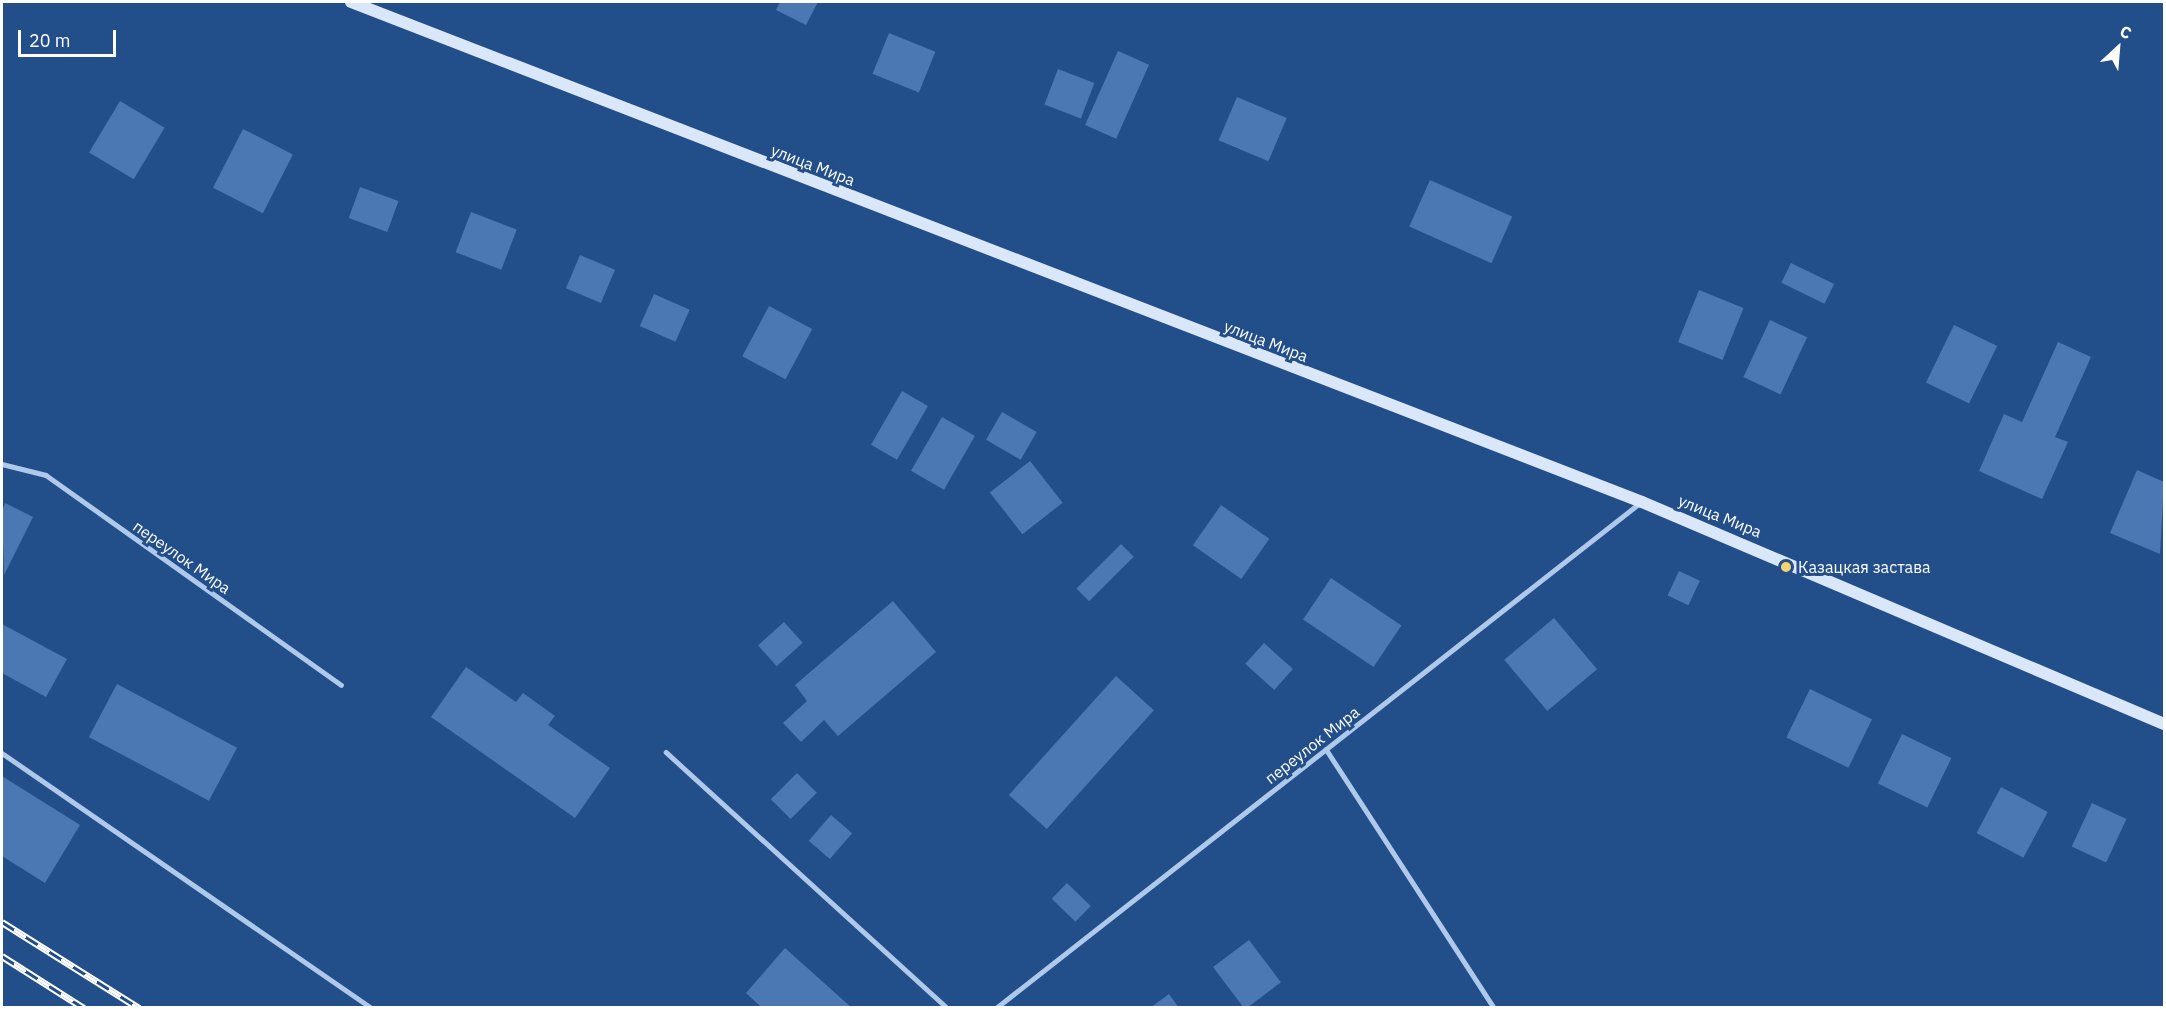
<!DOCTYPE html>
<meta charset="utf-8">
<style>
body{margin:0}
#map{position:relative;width:2166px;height:1009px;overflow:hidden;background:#224e8a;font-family:"IBM Plex Sans",sans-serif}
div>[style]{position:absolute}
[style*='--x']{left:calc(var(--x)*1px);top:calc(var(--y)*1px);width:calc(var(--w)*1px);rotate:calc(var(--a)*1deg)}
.building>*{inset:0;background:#4b77b2;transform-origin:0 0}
.lane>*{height:4.5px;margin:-2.25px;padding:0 2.25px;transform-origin:2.25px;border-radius:2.25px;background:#afc9eb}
.secondary>*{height:12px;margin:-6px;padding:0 6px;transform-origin:6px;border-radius:6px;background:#dae7f8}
.rail>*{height:7px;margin-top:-3.5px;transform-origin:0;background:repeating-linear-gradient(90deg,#224e8a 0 14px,#fff 0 28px);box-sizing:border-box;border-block:2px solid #fff}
.dots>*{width:16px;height:16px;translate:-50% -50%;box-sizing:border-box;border:3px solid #224e8a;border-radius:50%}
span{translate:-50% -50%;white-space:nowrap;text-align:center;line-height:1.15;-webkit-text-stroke:6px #224e8a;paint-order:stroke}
.street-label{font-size:16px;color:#fff}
.poi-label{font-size:16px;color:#fff}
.left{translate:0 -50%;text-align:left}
.frame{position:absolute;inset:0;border:3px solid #fff;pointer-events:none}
.north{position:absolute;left:2088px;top:18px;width:60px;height:60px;-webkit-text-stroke:4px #224e8a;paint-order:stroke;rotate:26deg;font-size:16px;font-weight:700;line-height:24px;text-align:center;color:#fff}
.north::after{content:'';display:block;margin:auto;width:21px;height:27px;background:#fff;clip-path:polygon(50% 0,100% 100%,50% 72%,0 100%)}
.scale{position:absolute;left:18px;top:30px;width:98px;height:27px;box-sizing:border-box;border:3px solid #fff;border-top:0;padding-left:8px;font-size:18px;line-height:21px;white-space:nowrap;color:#fff;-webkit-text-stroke:4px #224e8a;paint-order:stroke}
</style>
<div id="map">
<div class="building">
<div style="clip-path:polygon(780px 2px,818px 2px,806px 25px,776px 10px)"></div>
<div style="left:889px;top:33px;width:50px;height:44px;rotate:22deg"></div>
<div style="left:1118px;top:51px;width:34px;height:81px;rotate:24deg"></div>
<div style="left:1058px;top:69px;width:39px;height:38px;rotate:21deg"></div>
<div style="left:1237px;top:97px;width:54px;height:47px;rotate:23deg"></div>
<div style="left:120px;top:101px;width:52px;height:60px;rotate:31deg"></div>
<div style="left:243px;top:129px;width:56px;height:66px;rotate:27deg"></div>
<div style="left:1430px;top:180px;width:90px;height:51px;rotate:24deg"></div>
<div style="left:360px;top:187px;width:41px;height:33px;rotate:20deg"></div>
<div style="left:471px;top:212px;width:49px;height:43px;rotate:21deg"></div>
<div style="left:580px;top:255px;width:38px;height:36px;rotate:23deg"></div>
<div style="left:1791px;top:263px;width:48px;height:22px;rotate:26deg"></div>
<div style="left:1699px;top:290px;width:48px;height:56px;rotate:22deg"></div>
<div style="left:654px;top:294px;width:39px;height:35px;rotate:24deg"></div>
<div style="left:769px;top:306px;width:49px;height:57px;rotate:28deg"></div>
<div style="left:1770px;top:320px;width:41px;height:63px;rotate:25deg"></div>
<div style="left:1954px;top:325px;width:48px;height:64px;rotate:26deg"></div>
<div style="clip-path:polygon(2058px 342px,2091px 357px,2055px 437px,2068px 442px,2042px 499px,1979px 471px,2004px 414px,2022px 422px)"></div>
<div style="left:902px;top:391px;width:30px;height:62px;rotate:30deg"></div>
<div style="left:1002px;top:412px;width:40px;height:32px;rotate:30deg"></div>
<div style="left:942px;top:417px;width:38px;height:62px;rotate:30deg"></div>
<div style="left:1030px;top:461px;width:53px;height:51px;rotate:52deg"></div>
<div style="clip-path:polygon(2137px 470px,2164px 482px,2160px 554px,2110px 533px)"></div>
<div style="clip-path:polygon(5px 503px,33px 517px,4px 575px,2px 511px)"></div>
<div style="left:1221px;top:505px;width:59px;height:49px;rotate:35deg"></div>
<div style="left:1121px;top:544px;width:18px;height:63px;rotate:45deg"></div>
<div style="left:1679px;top:571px;width:23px;height:27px;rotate:25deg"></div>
<div style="left:1331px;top:578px;width:85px;height:50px;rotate:34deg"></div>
<div style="clip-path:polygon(893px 601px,936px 652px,838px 736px,824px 720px,801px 742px,783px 723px,807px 701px,795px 685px)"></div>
<div style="left:1554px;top:618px;width:67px;height:65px;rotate:50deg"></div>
<div style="left:784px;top:622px;width:28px;height:35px;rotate:48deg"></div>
<div style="clip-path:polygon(2px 624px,67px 659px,46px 697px,2px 673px)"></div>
<div style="left:1264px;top:643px;width:39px;height:28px;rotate:42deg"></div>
<div style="clip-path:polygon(466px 667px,516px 702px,523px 693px,555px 716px,548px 725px,610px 768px,575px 818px,431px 717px)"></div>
<div style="left:1116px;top:676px;width:51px;height:160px;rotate:42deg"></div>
<div style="left:117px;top:684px;width:136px;height:60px;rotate:28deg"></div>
<div style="left:1810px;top:689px;width:69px;height:54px;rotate:26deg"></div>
<div style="left:1902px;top:734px;width:55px;height:55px;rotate:26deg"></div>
<div style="left:797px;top:773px;width:28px;height:37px;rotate:45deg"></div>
<div style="clip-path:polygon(2px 776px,80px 825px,45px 883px,2px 856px)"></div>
<div style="left:2001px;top:787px;width:53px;height:52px;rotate:28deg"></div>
<div style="left:2092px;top:803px;width:38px;height:48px;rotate:25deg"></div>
<div style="left:831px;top:815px;width:28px;height:34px;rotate:41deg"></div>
<div style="left:1067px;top:883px;width:33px;height:22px;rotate:44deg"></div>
<div style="left:1249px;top:940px;width:53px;height:45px;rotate:53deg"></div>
<div style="clip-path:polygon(785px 948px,852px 1008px,762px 1008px,746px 993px)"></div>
<div style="clip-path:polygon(1169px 994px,1179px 1008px,1150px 1008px)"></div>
</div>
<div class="lane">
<div style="--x:2;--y:464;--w:45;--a:14"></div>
<div style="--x:46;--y:475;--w:362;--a:35.4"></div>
<div style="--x:1326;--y:749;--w:309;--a:57"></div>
<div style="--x:666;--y:752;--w:380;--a:42.3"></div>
<div style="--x:2;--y:753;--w:449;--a:34.6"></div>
<div style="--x:996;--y:1008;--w:820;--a:-38.11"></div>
</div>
<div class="secondary">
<div style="--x:351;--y:2;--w:1384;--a:21.17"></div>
<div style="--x:1642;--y:502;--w:567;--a:23.04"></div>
</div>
<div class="rail">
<div style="--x:2;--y:922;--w:162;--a:32.1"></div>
<div style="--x:2;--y:956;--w:97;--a:32.4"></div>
</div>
<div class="dots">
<div style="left:1786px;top:567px;background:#f7d271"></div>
</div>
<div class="street-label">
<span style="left:813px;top:165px;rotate:21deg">улица Мира</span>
<span style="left:1266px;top:341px;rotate:21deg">улица Мира</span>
<span style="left:1720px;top:516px;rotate:22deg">улица Мира</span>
<span style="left:182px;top:557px;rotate:35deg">переулок Мира</span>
<span style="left:1312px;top:745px;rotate:-38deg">переулок Мира</span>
</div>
<div class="poi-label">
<span class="left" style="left:1798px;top:567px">Казацкая застава</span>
</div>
<div class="frame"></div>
<div class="north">С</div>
<div class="scale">20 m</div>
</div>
